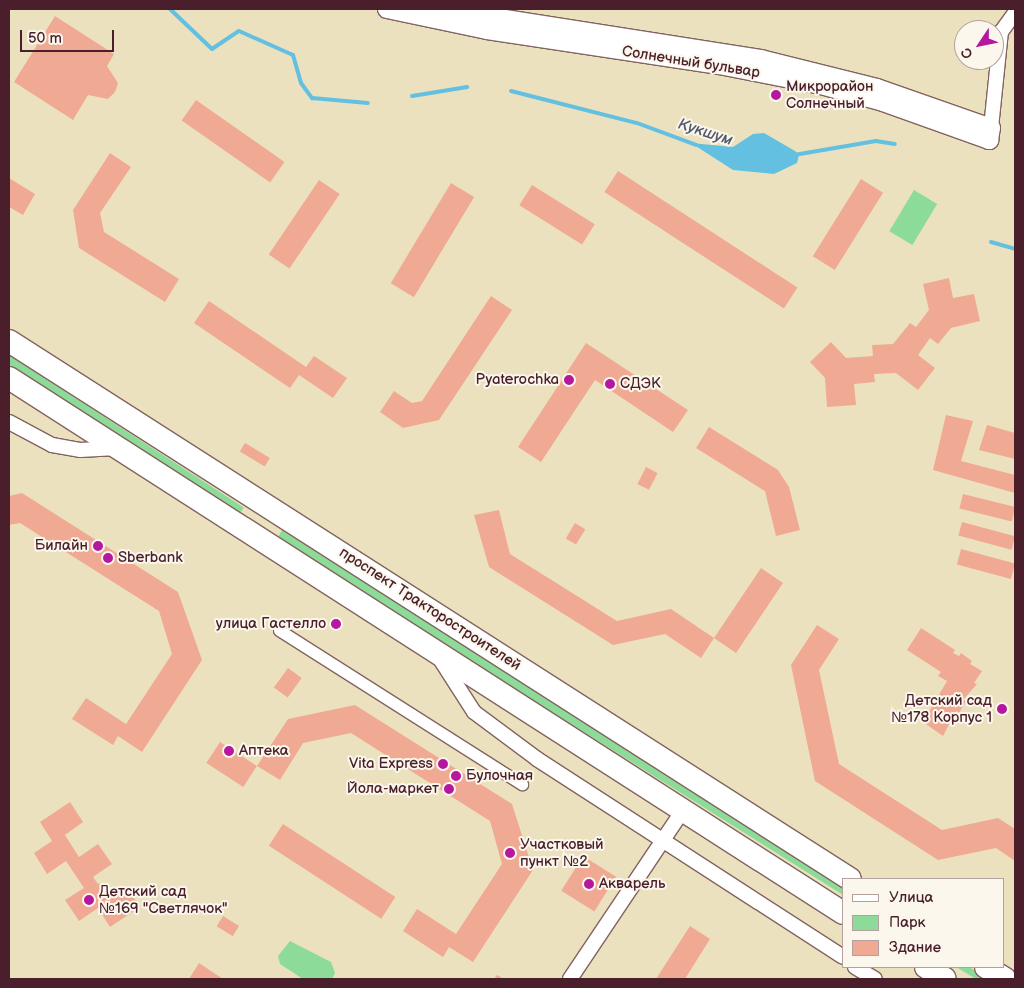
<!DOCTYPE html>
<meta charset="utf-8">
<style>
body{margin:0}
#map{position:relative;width:1024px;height:988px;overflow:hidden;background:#ebe1bf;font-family:"Balsamiq Sans",sans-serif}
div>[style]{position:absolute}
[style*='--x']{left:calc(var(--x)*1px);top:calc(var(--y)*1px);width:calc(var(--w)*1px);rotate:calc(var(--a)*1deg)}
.green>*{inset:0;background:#8ddb99;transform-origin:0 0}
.water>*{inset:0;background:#63c0e1}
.stream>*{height:4px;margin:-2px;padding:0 2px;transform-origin:2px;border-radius:2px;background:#63c0e1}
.building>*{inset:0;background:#f0aa93;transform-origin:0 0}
.roads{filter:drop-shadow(1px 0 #82635f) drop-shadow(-1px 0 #82635f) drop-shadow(0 1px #82635f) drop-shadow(0 -1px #82635f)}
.pedestrian>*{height:11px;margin:-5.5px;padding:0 5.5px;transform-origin:5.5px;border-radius:5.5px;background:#fff}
.minor>*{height:14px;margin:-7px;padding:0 7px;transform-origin:7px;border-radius:7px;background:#fff}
.tertiary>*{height:18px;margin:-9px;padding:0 9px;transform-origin:9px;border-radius:9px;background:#fff}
.primary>*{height:22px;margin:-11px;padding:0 11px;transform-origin:11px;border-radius:11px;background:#fff}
.dots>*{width:14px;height:14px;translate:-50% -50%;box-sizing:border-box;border:2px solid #fbf7ec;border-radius:50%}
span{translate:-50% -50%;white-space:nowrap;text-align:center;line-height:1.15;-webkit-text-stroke:4px #fbf7ec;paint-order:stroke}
.street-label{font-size:15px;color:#4a1f2b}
.poi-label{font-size:15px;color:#4a1f2b}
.left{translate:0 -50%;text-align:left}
.right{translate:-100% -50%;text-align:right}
.water-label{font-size:16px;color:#53576b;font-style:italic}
.frame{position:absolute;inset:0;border:10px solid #4a1f2b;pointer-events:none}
.legend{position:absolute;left:842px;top:878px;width:162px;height:90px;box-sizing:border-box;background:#fbf7ec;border:1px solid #b4a19f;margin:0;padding:6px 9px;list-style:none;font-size:15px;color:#4a1f2b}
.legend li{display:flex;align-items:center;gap:10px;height:25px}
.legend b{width:25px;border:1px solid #b4a19f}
.north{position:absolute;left:954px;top:20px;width:50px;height:50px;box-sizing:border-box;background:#fbf7ec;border:1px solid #b4a19f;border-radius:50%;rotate:236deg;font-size:14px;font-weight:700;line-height:20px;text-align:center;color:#4a1f2b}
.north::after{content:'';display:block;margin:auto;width:18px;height:22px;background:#b5179e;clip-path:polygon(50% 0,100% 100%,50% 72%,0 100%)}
.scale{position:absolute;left:20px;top:30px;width:94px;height:22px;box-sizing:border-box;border:2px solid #4a1f2b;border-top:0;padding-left:6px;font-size:15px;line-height:18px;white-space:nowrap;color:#4a1f2b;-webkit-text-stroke:4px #fbf7ec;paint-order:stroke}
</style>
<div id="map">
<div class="green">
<div style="left:914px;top:190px;width:27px;height:48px;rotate:31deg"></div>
<div style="left:9px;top:355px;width:280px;height:10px;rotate:33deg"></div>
<div style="clip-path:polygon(282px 530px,843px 886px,843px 895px,277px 539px)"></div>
<div style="clip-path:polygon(290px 941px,331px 962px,335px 973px,332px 979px,303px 979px,280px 964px,278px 956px)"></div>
<div style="clip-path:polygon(956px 967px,969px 967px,989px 979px,976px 979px)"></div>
</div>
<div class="water">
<div style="clip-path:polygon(764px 133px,795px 151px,799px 155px,797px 163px,774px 174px,733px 170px,691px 143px,733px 147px,753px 134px)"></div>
</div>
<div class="stream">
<div style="--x:170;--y:9;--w:58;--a:43.6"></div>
<div style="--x:212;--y:49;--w:32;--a:-34"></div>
<div style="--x:239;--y:31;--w:59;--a:24"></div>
<div style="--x:293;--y:55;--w:29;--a:74"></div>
<div style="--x:301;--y:83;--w:19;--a:54"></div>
<div style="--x:312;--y:98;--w:56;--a:5.1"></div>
<div style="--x:511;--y:91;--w:130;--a:14.3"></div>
<div style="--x:637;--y:123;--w:63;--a:20.4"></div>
<div style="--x:412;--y:96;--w:56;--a:-9.3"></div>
<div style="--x:794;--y:155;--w:83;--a:-9.7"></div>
<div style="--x:876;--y:141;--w:19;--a:9"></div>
<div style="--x:991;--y:242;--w:25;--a:16"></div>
</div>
<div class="building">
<div style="clip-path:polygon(55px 16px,114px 54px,107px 66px,118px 83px,115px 92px,108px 99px,88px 95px,73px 120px,14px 82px)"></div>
<div style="left:196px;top:100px;width:108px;height:25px;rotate:35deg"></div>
<div style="clip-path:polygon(110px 153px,131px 167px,100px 213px,104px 232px,179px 279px,165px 302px,79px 248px,73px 210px)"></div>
<div style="left:618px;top:171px;width:214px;height:25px;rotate:33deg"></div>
<div style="clip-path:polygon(9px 178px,35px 194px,23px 215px,9px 207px)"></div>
<div style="left:861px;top:179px;width:26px;height:91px;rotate:32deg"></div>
<div style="left:319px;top:180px;width:25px;height:90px;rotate:34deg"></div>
<div style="left:451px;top:183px;width:27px;height:117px;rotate:31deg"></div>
<div style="left:532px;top:185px;width:74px;height:24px;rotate:32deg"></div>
<div style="clip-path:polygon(949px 278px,953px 298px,974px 294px,980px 321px,951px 328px,938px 344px,930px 338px,918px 355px,935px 368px,918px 390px,896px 373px,874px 374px,875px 382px,854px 384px,856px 405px,827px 407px,825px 378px,810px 362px,831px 342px,846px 358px,873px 356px,872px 345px,893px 344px,910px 323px,916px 327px,929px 310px,923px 284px)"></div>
<div style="clip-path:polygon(491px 296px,512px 310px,439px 420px,403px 428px,380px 412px,394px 391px,412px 403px,422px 401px)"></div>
<div style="clip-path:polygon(209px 301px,306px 367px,314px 356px,347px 378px,333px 398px,299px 375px,290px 388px,194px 323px)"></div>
<div style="clip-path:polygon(586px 343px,688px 410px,673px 432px,595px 380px,541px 462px,518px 447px)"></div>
<div style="clip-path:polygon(946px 415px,973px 421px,961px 461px,1015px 475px,1015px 493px,933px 470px)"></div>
<div style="clip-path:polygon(987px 425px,1015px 433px,1015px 459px,979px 450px)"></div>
<div style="clip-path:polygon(709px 427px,778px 470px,789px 487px,800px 530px,776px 536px,765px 491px,696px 448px)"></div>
<div style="left:245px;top:443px;width:29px;height:10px;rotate:31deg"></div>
<div style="left:646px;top:467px;width:13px;height:19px;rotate:27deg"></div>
<div style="clip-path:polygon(22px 493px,178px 592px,202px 660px,142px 752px,118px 736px,113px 745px,72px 719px,86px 698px,126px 724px,172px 654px,159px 611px,20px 523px,9px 525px,9px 496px)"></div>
<div style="left:963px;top:494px;width:54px;height:15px;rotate:14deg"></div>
<div style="clip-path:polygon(499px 510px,510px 554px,617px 621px,671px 609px,714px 638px,761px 568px,783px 583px,736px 653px,714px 638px,701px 658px,665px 634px,613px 645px,489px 567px,474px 515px)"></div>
<div style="left:962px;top:522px;width:55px;height:14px;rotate:15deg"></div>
<div style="left:575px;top:523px;width:12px;height:18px;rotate:31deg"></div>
<div style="left:961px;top:549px;width:56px;height:16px;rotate:15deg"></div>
<div style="clip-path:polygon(332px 620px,340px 625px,337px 629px,329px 623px)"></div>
<div style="clip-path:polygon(817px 625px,839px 639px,819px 670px,839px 764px,942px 830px,998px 818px,1015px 829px,1015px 861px,996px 848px,938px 860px,815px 781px,791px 665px)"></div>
<div style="clip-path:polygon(921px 628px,955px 650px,953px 653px,959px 656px,961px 653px,972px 661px,970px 664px,982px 671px,974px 683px,977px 684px,963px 700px,966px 701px,959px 713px,956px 711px,943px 736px,923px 722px,947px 681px,938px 676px,941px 672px,907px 650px)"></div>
<div style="left:288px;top:668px;width:17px;height:24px;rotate:36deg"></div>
<div style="clip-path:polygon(355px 705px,512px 804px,533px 870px,473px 962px,449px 947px,443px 957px,403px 931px,417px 909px,456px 934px,502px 864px,490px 821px,351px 733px,303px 743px,280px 780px,257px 766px,288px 719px)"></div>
<div style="left:220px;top:742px;width:44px;height:25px;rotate:33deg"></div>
<div style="clip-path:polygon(70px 802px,83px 822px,65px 835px,79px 857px,98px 844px,112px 864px,93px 877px,98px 884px,100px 883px,108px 899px,126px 886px,140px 907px,110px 927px,98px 908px,79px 921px,65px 900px,84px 888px,66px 861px,47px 874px,34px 853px,52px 841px,40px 822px)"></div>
<div style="left:283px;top:824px;width:134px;height:26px;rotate:33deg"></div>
<div style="left:583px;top:856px;width:39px;height:41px;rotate:32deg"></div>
<div style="left:223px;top:916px;width:19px;height:12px;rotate:32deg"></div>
<div style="clip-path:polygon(690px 926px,710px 939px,685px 979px,656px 979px)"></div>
<div style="clip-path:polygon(199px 963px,223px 979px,189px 979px)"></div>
<div style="clip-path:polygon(497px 975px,504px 979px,494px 979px)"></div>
</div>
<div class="roads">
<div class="pedestrian">
<div style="--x:279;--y:630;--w:288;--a:32.4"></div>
</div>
<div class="minor">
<div style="--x:991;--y:128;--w:97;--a:-84.1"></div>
<div style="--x:1001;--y:32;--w:24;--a:-54"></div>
<div style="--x:9;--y:422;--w:49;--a:28.1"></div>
<div style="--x:52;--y:445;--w:28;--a:10"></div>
<div style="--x:80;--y:450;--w:37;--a:-3"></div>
<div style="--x:440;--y:659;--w:63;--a:57.3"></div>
<div style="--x:474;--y:712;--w:79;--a:36.7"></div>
<div style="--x:537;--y:759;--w:364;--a:32.9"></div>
<div style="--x:855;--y:967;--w:23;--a:31"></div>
<div style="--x:570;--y:979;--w:203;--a:-56.2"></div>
</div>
<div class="tertiary">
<div style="--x:387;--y:9;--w:102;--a:11.9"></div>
<div style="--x:487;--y:30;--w:235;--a:8.6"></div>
<div style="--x:719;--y:65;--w:104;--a:11.1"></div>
<div style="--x:821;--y:85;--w:64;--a:15.3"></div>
<div style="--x:883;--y:102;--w:113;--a:19.7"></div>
<div style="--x:989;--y:140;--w:12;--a:-81"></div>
<div style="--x:991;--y:128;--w:121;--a:-160.7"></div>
<div style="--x:877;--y:88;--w:120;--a:-166"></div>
<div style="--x:761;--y:59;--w:323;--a:-171.1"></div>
</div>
<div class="primary">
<div style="--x:9;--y:341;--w:998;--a:32.61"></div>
<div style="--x:9;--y:378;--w:991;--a:32.68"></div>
<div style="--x:926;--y:967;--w:22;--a:32"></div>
<div style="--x:986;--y:967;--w:22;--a:32"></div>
</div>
</div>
<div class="dots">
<div style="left:776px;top:95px;background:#b5179e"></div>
<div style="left:569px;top:380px;background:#b5179e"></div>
<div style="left:610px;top:384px;background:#b5179e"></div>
<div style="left:98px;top:546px;background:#b5179e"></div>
<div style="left:108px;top:558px;background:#b5179e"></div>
<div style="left:336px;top:624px;background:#b5179e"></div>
<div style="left:1002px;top:709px;background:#b5179e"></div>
<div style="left:229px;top:751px;background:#b5179e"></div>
<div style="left:443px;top:764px;background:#b5179e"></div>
<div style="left:456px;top:776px;background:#b5179e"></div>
<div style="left:449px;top:789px;background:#b5179e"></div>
<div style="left:510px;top:853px;background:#b5179e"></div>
<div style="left:589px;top:884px;background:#b5179e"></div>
<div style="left:89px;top:900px;background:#b5179e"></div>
</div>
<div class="street-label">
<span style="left:691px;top:62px;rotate:9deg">Солнечный бульвар</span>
<span style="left:430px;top:609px;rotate:33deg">проспект Тракторостроителей</span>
</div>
<div class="poi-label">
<span class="left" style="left:786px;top:95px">Микрорайон<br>Солнечный</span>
<span class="right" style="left:559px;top:380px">Pyaterochka</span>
<span class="left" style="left:620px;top:384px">СДЭК</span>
<span class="right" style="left:88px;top:546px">Билайн</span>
<span class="left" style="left:118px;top:558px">Sberbank</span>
<span class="right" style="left:326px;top:624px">улица Гастелло</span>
<span class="right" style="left:992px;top:709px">Детский сад<br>№178 Корпус 1</span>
<span class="left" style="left:239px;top:751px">Аптека</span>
<span class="right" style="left:433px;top:764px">Vita Express</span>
<span class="left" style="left:466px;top:776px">Булочная</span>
<span class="right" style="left:439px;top:789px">Йола-маркет</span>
<span class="left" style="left:520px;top:853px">Участковый<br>пункт №2</span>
<span class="left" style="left:599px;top:884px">Акварель</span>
<span class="left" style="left:99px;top:900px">Детский сад<br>№169 "Светлячок"</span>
</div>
<div class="water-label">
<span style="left:705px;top:133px;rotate:18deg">Кукшум</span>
</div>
<div class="frame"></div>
<ul class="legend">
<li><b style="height:6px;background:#fff"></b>Улица</li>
<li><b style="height:14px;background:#8ddb99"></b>Парк</li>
<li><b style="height:14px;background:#f0aa93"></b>Здание</li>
</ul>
<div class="north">С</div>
<div class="scale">50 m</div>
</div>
